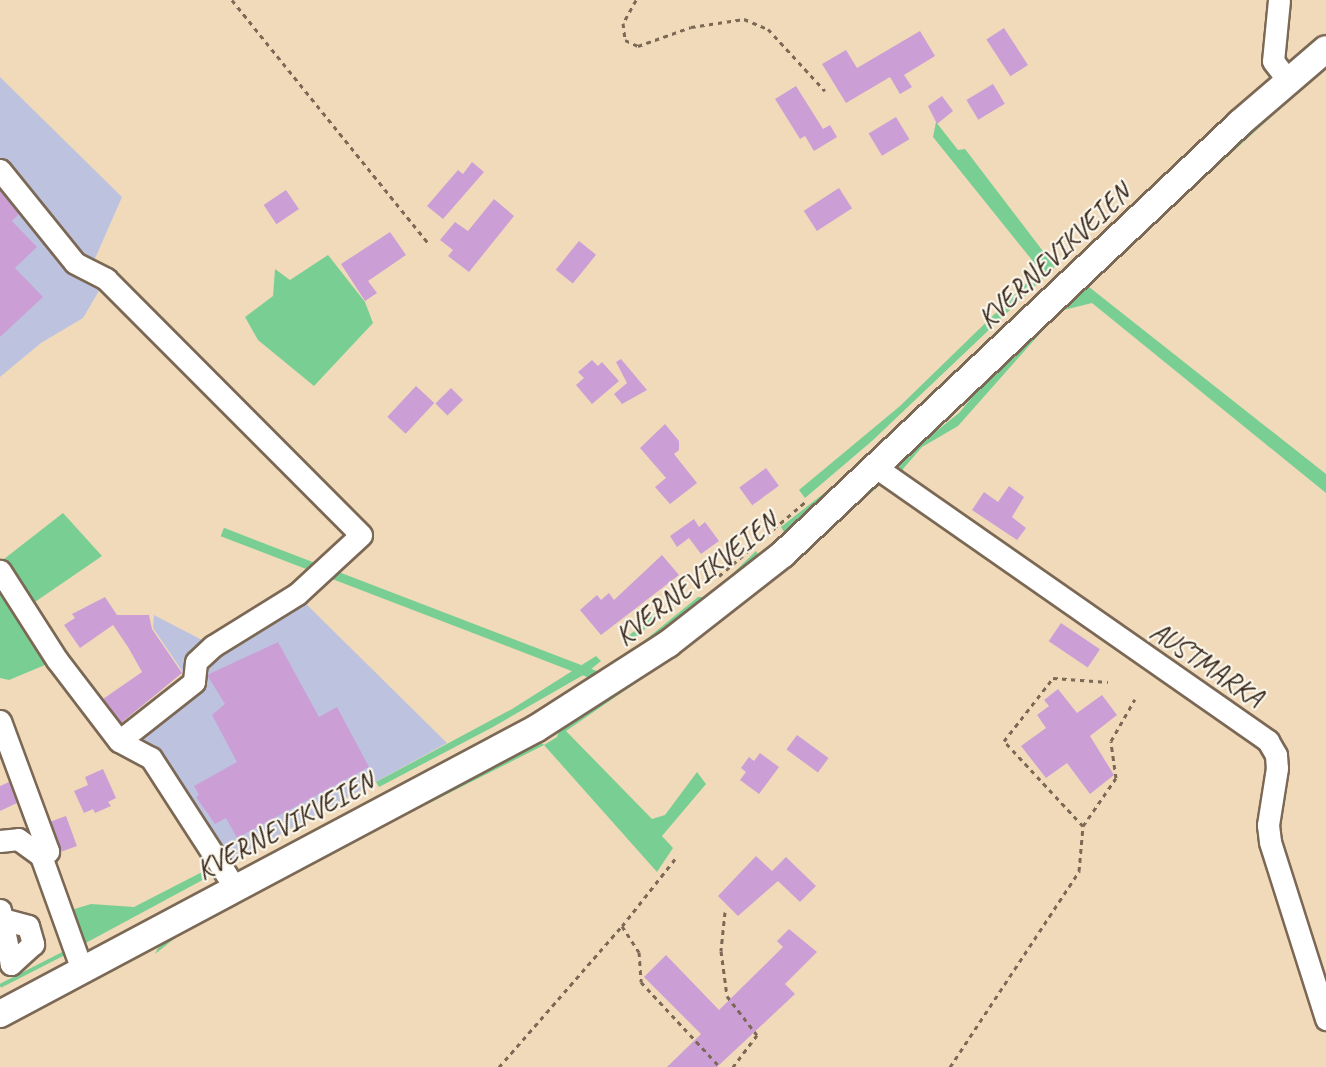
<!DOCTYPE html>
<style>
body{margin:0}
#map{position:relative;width:1326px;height:1067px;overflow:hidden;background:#f1daba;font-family:Caveat,sans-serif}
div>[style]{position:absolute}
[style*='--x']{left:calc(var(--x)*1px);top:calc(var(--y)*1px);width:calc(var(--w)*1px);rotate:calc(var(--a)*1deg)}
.industrial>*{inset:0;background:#bdc3de}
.green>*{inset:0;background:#79cf93;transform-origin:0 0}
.building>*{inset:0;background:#cb9fd6;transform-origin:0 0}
.path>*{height:3px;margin-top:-1.5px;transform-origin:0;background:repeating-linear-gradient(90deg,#7b6855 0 4.5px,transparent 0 9px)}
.roads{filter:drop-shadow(2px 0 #7b6855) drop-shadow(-2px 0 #7b6855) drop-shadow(0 2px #7b6855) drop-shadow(0 -2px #7b6855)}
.minor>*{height:21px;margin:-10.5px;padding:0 10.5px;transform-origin:10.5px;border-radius:10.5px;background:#fff}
.major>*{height:26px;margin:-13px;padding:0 13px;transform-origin:13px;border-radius:13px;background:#fff}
span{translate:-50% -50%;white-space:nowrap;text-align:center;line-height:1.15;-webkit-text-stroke:4.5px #fbf7ec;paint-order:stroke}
.street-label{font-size:28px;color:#3b2a1e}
</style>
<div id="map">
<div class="industrial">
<div style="clip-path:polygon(0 77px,122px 197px,90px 270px,106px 279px,83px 318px,41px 343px,0 377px)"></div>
<div style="clip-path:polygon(295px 593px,447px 743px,222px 866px,151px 758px,119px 741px,189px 681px,153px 628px,154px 615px,204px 641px)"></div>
</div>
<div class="green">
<div style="clip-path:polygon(1265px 81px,1269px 81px,1076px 264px,1122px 214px)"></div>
<div style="clip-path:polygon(1295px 95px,1097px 276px,1092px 274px,1282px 96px)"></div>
<div style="clip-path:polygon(936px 122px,958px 150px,965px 149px,1055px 267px,872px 441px,805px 498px,799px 490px,900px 406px,1040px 270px,933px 137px)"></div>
<div style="clip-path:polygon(328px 255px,365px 302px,373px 323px,314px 386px,258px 340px,245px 317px,273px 296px,275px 269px,290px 280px)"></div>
<div style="clip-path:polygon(1084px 283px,1326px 474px,1326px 493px,1092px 303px,1060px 311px,958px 426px,922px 447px,903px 469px,907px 485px,896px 471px,900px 460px,959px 413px,1006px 357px)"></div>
<div style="clip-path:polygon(861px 464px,829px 502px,784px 532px,781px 527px)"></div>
<div style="clip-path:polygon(880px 485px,772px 579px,672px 658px,566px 731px,652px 819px,665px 815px,697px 772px,706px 784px,662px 836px,673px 848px,657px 872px,544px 745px,198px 920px,155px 954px,158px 948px,190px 921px,538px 740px,544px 745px,557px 737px,562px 722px,872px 486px)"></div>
<div style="clip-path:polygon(63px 513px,102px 556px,32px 604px,4px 559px)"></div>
<div style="clip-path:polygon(756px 551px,758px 554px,741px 575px,727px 586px,723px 583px)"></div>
<div style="clip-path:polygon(9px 586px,57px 660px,9px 680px,0 678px,0 596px)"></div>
<div style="clip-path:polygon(698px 597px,705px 597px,700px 609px,617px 663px)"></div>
<div style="clip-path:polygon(659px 610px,663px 614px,627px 644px,626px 638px)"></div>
<div style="clip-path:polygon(596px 656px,601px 661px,585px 674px,493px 727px,379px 787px,376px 782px,512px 709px)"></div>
<div style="left:602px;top:673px;width:9px;height:405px;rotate:111deg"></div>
<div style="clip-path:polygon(199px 850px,211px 862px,210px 876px,82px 945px,74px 929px,76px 921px,68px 911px,91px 904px,134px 907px,204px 871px)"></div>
<div style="left:74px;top:946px;width:4px;height:84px;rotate:63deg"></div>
</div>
<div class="building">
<div style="left:1004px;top:28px;width:44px;height:21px;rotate:57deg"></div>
<div style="clip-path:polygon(920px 31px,935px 56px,904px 75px,912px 87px,900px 94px,890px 77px,846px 103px,822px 64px,846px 50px,857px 68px)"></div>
<div style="left:993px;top:84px;width:23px;height:31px;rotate:59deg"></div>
<div style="clip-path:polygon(796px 86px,823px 129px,830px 125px,837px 137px,814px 151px,805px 136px,800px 139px,775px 99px)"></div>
<div style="clip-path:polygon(942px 96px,953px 111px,937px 124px,928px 106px)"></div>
<div style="left:896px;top:117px;width:26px;height:32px;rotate:59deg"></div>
<div style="clip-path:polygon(472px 162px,484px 172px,443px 219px,427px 206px,458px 170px,463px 174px)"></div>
<div style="left:839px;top:188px;width:24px;height:42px;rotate:57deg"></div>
<div style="clip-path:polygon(0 190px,19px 214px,12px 221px,37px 247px,15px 268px,43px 297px,0 337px)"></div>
<div style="left:286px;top:190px;width:23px;height:27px;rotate:56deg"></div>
<div style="clip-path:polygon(494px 199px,514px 216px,469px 272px,448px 256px,453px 250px,440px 240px,455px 222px,468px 231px)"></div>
<div style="clip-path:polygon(390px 232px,406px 255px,368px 281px,377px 293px,365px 301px,341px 264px)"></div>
<div style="left:579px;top:241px;width:22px;height:37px;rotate:39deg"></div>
<div style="clip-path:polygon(621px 359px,647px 390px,622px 404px,614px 394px,627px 383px,616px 362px)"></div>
<div style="clip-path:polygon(592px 360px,598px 366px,602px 362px,619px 381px,592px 404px,576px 385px,584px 378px,578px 372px)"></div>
<div style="left:416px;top:386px;width:25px;height:42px;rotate:43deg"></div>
<div style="left:451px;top:388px;width:17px;height:22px;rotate:45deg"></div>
<div style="clip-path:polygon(665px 424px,679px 441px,679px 450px,674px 454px,697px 483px,670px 504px,655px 487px,666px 478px,640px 448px)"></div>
<div style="left:766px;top:468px;width:22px;height:33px;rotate:54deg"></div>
<div style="clip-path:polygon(1009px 486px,1024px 497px,1012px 517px,1026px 528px,1017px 540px,972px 510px,984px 492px,998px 502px)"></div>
<div style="clip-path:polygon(694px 519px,699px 527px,705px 522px,719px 541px,701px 554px,689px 538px,677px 547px,670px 536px)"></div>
<div style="clip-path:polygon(662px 555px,679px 575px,601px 635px,580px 610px,597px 595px,601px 600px,609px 593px,614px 600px)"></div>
<div style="clip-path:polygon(105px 597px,117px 615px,149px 615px,152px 629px,182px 673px,121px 723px,103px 699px,142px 672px,128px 647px,113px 625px,80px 648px,64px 625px,75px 618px,72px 614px)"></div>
<div style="left:1061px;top:623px;width:47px;height:22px;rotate:34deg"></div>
<div style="clip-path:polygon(278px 642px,319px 717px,337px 707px,369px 767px,237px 838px,226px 818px,215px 824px,196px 797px,199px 795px,194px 786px,237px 762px,212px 715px,225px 704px,207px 675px)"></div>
<div style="clip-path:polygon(1058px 689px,1077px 713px,1102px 695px,1117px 715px,1090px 736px,1114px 775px,1090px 794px,1067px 763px,1046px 778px,1021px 746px,1046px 728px,1037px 715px,1049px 706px,1044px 700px)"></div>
<div style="left:797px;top:735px;width:39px;height:18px;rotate:36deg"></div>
<div style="clip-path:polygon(760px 753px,779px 767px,759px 794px,740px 780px,746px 772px,741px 768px,749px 757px,754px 761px)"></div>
<div style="clip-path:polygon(103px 769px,116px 798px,108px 802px,111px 806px,95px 813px,93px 809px,84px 813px,74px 791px,88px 785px,85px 777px)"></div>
<div style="clip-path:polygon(9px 782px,17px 803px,0 811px,0 786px)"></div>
<div style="left:66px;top:816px;width:32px;height:16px;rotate:70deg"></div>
<div style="clip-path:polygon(756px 856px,772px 871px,786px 857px,816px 886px,800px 902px,778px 881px,738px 916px,718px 896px)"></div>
<div style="clip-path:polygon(789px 929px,817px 952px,785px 984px,795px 994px,717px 1067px,667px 1067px,701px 1034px,644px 977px,666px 955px,719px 1010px,783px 947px,777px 941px)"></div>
</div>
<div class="path">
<div style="--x:232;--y:0;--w:312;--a:51.1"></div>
<div style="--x:636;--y:0;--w:26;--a:119"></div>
<div style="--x:623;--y:23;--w:17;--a:83"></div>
<div style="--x:625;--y:40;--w:14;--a:25"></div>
<div style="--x:638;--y:46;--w:56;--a:-19.7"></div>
<div style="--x:691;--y:27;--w:54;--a:-8.6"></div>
<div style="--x:744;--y:19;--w:26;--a:23"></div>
<div style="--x:768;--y:29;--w:84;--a:47.4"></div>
<div style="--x:719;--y:576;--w:113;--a:-40.7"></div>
<div style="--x:1083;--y:826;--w:116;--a:-132.9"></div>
<div style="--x:1004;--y:741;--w:80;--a:-52.1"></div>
<div style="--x:1053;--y:678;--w:55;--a:4.2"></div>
<div style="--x:675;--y:859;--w:85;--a:128.3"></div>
<div style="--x:622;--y:926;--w:31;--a:57"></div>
<div style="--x:639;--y:952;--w:30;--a:86"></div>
<div style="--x:641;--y:982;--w:116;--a:47.1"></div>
<div style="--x:725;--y:912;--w:39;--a:96"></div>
<div style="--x:721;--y:951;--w:45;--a:82.4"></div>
<div style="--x:727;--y:996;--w:49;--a:52.4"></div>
<div style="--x:757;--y:1035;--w:40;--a:127"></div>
<div style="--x:499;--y:1067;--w:187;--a:-48.9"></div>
<div style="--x:950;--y:1067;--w:235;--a:-56.6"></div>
<div style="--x:1079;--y:871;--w:45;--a:-84.9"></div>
<div style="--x:1083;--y:826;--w:58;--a:-55.5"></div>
<div style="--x:1116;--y:778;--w:37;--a:-98"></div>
<div style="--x:1111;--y:741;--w:48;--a:-60.3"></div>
</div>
<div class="roads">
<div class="minor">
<div style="--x:1279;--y:0;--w:61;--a:95.6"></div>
<div style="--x:1273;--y:61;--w:24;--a:52"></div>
<div style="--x:0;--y:170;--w:119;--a:51.1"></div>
<div style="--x:75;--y:263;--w:35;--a:27"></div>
<div style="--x:106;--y:279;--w:361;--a:45.1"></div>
<div style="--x:361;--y:535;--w:87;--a:137.3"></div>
<div style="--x:297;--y:594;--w:99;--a:148.2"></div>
<div style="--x:213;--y:646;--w:23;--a:137"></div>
<div style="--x:196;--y:662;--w:20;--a:96"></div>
<div style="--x:194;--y:682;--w:95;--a:141.8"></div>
<div style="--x:119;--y:741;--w:102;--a:-127.4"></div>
<div style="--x:57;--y:660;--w:106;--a:-122.6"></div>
<div style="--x:877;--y:468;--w:477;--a:34.9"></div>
<div style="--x:1268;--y:741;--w:16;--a:60"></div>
<div style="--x:1276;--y:755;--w:13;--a:86"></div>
<div style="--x:1277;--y:768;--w:58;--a:99"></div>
<div style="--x:1268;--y:825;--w:17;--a:83"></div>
<div style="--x:1270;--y:842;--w:186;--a:72.4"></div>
<div style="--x:0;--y:721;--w:139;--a:69.7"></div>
<div style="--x:48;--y:851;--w:9;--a:144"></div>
<div style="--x:119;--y:741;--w:36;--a:28"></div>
<div style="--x:151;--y:758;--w:155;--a:57.1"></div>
<div style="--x:0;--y:841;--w:18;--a:-6"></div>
<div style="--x:18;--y:839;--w:29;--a:36"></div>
<div style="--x:41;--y:856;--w:121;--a:70.2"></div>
<div style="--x:0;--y:910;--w:55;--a:78.5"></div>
<div style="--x:2;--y:919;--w:27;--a:15"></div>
<div style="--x:28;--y:926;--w:19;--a:74"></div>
<div style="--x:33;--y:944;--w:30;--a:138"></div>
</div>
<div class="major">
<div style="--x:0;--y:1014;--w:608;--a:-28.04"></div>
<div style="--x:537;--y:728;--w:156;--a:-32.7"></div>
<div style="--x:668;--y:644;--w:146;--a:-38"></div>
<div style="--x:783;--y:554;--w:628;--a:-43.32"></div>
<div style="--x:1240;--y:123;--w:113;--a:-40.7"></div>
</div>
</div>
<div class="street-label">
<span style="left:1054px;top:256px;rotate:-43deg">KVERNEVIKVEIEN</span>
<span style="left:696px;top:579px;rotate:-38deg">KVERNEVIKVEIEN</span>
<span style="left:1207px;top:664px;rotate:34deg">AUSTMARKA</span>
<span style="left:285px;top:826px;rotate:-28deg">KVERNEVIKVEIEN</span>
</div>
</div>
